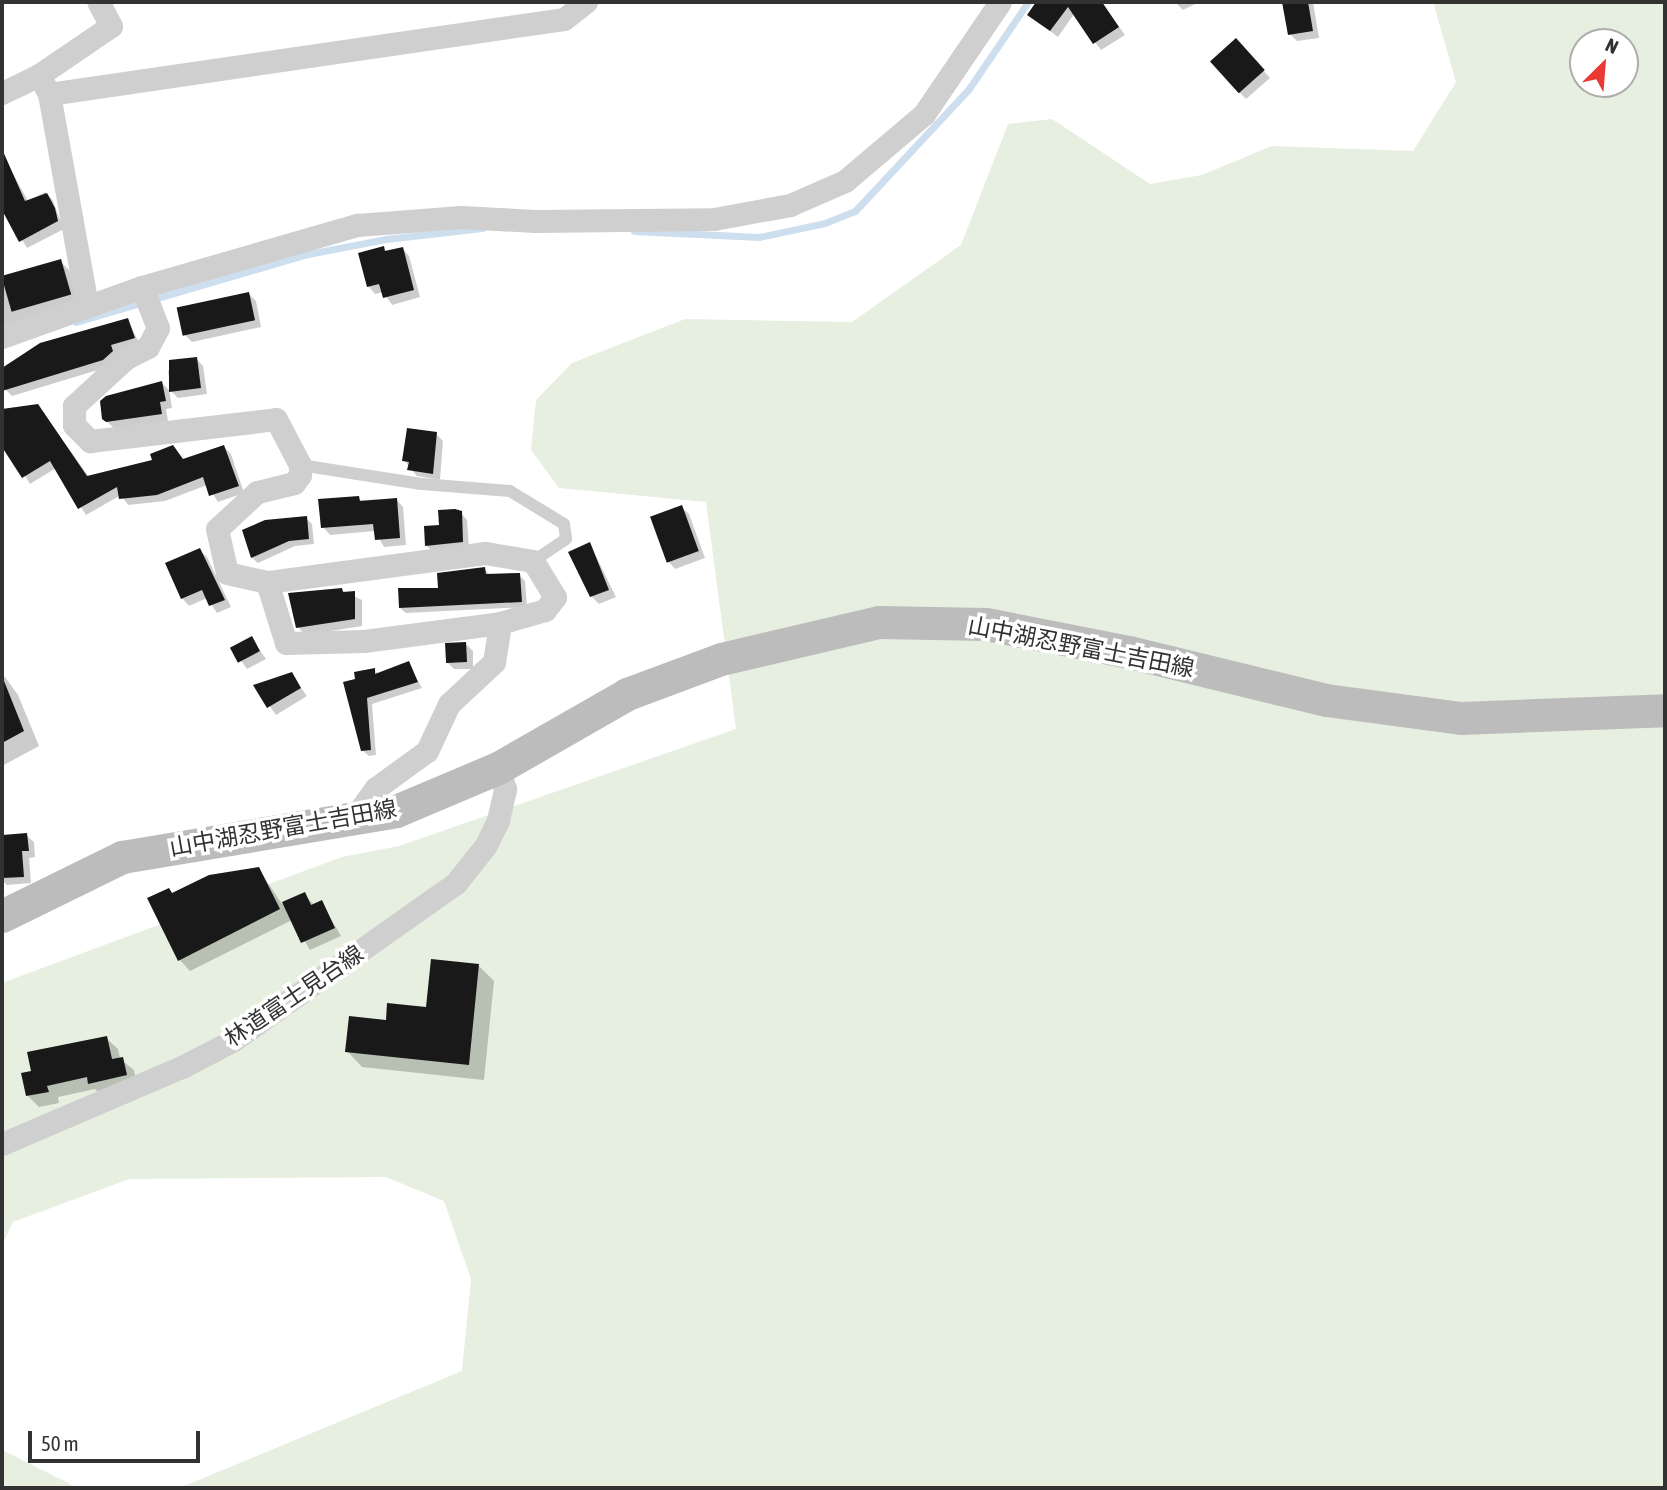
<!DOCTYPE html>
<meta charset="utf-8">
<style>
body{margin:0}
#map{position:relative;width:1667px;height:1490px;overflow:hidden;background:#fff;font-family:"Asap Condensed","Noto Sans JP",sans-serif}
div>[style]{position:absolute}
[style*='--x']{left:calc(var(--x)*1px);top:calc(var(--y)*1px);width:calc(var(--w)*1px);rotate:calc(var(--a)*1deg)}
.green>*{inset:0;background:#e7efe0}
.shadow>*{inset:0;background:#0003}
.stream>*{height:7px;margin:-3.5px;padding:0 3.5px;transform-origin:3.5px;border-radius:3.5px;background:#cddeee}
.building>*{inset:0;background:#191919;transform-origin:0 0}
.service>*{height:12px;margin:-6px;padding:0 6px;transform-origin:6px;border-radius:6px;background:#cfcfcf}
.minor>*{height:23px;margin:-11.5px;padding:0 11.5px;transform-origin:11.5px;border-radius:11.5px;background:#cfcfcf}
.secondary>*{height:33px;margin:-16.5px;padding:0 16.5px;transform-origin:16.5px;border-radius:16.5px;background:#bcbcbc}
span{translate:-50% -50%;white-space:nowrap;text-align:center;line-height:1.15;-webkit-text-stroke:7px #fff;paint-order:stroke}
.street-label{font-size:23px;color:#323232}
.frame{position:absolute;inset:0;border:4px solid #323232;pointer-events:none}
.north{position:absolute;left:1569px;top:28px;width:70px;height:70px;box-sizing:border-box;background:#fff;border:2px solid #adadad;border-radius:50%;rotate:25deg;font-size:19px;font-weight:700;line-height:28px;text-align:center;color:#323232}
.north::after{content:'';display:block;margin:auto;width:24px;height:32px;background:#ea3833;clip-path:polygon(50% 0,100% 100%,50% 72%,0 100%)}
.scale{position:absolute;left:28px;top:1431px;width:172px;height:32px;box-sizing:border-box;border:4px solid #323232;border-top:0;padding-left:9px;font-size:21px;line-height:24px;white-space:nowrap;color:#323232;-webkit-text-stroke:5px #fff;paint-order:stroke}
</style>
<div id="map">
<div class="green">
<div style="clip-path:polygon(evenodd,1433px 2px,1665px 2px,1665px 1488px,179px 1488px,462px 1371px,471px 1279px,444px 1201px,386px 1177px,129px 1179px,13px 1222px,2px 1245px,2px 983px,342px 857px,399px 846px,736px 729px,706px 502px,559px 488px,531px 450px,536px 400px,572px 363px,685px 319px,852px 322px,961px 245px,1008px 124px,1052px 119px,1150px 184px,1202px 175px,1272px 146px,1413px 151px,1456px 82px,1433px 2px,1583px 42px,1625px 42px,1625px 84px,1583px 84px,1583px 42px)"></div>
<div style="clip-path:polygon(2px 1450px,78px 1488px,2px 1488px)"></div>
</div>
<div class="shadow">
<div style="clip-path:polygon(1039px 2px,1101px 2px,1125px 35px,1101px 50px,1074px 14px,1058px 37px,1029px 15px)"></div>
<div style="clip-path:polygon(1175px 2px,1199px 2px,1183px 10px)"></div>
<div style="clip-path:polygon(1284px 2px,1313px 2px,1319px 38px,1297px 41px,1290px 34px)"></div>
<div style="clip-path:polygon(1243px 47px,1270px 78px,1246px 99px,1239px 92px)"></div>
<div style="clip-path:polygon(7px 163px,28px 201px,45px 192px,52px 199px,64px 229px,27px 248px,2px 207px,2px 166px)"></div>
<div style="clip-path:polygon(402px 248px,409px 256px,420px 297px,392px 305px,383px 292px,375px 294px,368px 286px,360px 254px)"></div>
<div style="clip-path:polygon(60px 261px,69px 270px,79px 305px,2px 329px,2px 282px)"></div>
<div style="clip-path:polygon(249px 294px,256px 301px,261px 327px,192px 342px,185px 335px)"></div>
<div style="clip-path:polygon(128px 320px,140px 345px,111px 366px,12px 396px,5px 389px,2px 368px,41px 344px)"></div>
<div style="clip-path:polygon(196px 358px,203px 366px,207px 394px,178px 398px,171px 391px,168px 371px)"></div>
<div style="clip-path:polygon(162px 383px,169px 390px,172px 408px,166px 409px,168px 421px,115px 429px,103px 418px)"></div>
<div style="clip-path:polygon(38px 406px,89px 477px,183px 461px,224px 447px,231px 454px,244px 493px,218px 502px,207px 485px,165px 501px,128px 505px,121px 495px,86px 515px,56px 468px,30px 484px,2px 438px,2px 410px)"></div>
<div style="clip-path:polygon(436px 434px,443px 441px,440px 480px,417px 476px,404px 460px)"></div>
<div style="clip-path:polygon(396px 499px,403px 507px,406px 545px,384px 547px,375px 531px,330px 535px,323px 527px,320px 501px)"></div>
<div style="clip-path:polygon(681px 507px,689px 514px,705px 558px,675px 569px,668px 561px)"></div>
<div style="clip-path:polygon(461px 513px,467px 520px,469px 548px,433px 552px,427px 546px)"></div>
<div style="clip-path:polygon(306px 518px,312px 524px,314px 544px,295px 546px,258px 563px,252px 558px,245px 531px)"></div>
<div style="clip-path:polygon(590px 544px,616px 597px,599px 604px,591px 596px)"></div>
<div style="clip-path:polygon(199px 550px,207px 557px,231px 607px,217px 613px,207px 598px,189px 606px,182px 598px)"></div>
<div style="clip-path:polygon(484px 569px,490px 575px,519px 575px,525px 581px,527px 607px,406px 613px,400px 608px)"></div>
<div style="clip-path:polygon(341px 590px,362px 600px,362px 626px,305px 635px,298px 627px)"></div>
<div style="clip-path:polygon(251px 638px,266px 659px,247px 669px,232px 648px)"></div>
<div style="clip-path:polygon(465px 643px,473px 651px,473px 669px,454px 669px,447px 662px)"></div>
<div style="clip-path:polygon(408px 663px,422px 688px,372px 704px,376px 755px,369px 756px,363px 751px,357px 680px,374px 670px,379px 674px)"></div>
<div style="clip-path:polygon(2px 673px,18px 695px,39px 746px,2px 766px)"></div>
<div style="clip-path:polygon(291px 674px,307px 696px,276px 715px,255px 686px)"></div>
<div style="clip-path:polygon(26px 835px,34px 842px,35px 857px,29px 858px,31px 883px,7px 885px,2px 880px,2px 837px)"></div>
<div style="clip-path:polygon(258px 868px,282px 904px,304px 894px,314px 905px,321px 902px,341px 936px,310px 950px,292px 920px,190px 971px,179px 959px,173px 895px)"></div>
<div style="clip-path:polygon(479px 966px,494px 981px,484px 1080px,362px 1067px,347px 1051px,387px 1022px,428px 1009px)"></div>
<div style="clip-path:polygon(106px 1038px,118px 1049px,120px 1059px,134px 1070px,137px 1087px,101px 1095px,95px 1089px,58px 1097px,59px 1103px,39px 1107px,27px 1095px,33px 1072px)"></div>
</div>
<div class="stream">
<div style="--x:634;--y:231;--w:125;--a:2.7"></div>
<div style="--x:759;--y:237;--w:67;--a:-12"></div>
<div style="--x:825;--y:223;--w:32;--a:-22"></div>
<div style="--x:855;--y:211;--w:166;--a:-47"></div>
<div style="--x:968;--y:90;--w:107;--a:-55.7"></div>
<div style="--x:76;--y:322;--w:237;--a:-16.4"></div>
<div style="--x:303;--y:255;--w:85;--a:-10.9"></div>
<div style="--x:386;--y:239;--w:97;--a:-6.5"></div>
</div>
<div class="building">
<div style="clip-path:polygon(1036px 2px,1102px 2px,1119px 27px,1093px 44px,1068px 7px,1050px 31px,1027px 15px)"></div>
<div style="clip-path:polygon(1282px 2px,1308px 2px,1313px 31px,1288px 35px)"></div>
<div style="left:1236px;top:38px;width:43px;height:35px;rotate:48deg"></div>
<div style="clip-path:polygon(2px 149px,25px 201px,47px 193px,55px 208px,58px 221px,19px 242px,2px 210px)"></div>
<div style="clip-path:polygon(384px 246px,385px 251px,403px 247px,414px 290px,383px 298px,379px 284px,367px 287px,358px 253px)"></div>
<div style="left:61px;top:259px;width:37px;height:62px;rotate:74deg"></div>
<div style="left:249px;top:292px;width:29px;height:74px;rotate:78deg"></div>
<div style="clip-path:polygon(128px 318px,135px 338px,111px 345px,113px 351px,103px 360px,2px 391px,2px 368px,40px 343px)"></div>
<div style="clip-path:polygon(197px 357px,201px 388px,169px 392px,169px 360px)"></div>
<div style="clip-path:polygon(162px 381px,166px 401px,160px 402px,162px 414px,106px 422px,102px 419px,100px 401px,106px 396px)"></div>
<div style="clip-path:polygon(38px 404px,87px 476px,152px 460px,150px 454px,173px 445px,183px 459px,224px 445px,239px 486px,209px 496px,203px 477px,157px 495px,119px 499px,117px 487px,78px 509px,50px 461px,22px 478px,2px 447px,2px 409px)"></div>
<div style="clip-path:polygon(407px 428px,437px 432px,433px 474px,407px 470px,409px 462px,402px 461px)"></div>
<div style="clip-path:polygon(359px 496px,360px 501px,397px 498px,400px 538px,375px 540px,373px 524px,321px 528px,318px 499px)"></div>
<div style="left:682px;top:505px;width:49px;height:34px;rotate:70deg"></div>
<div style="clip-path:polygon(455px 509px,462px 511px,463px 542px,425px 546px,424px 526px,439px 525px,438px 510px)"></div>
<div style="clip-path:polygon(307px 516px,309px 539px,289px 541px,251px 558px,242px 530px,265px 520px)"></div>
<div style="clip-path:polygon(590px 542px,609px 590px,590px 597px,568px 552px)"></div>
<div style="clip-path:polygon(200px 548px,225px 600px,209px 606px,202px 590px,181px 599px,165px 563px)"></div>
<div style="clip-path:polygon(485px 567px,486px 574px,520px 573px,522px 602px,399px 608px,398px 588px,438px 588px,437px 573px)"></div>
<div style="clip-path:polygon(342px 588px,343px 592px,355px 591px,355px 619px,296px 628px,288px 593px)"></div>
<div style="left:252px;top:636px;width:17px;height:25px;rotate:62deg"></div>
<div style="left:466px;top:642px;width:20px;height:21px;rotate:87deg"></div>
<div style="clip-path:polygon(409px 661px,418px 682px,367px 698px,371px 750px,361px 751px,343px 682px,355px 679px,354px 672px,375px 668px,375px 674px)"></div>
<div style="clip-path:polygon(292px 672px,301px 688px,267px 708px,253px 685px)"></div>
<div style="clip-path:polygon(2px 676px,24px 731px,2px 743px)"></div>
<div style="clip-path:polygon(27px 833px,29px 851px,22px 851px,24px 877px,2px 878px,2px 835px)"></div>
<div style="clip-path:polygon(259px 867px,280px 909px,178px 961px,147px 898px,169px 888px,172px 893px,209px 875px)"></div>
<div style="clip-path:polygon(305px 892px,311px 905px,322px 900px,335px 928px,301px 943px,282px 902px)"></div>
<div style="clip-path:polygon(431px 959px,479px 964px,469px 1065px,345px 1052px,349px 1016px,386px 1020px,387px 1003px,426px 1007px)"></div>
<div style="clip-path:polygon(107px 1036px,112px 1059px,123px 1057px,127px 1075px,88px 1084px,87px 1077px,47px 1086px,49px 1092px,26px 1096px,21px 1073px,31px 1071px,27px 1052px)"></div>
</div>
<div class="service">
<div style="--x:300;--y:465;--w:123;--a:8.9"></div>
<div style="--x:422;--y:484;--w:88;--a:4.5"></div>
<div style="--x:510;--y:491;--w:63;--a:31.4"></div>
<div style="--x:564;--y:524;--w:15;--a:82"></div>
<div style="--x:566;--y:539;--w:40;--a:146"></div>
</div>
<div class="minor">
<div style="--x:39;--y:75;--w:21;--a:62"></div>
<div style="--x:49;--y:94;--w:214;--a:79.8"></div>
<div style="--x:2;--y:93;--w:41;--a:-25.9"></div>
<div style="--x:39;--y:75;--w:87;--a:-34.2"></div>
<div style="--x:111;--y:26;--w:27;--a:-118"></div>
<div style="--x:49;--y:94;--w:520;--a:-8.29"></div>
<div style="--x:564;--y:19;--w:28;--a:-38"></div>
<div style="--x:142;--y:287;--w:44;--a:68.7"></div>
<div style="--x:158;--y:328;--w:21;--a:118"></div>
<div style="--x:148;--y:347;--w:25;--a:153"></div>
<div style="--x:126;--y:358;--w:71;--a:137.3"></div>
<div style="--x:74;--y:406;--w:19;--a:90"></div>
<div style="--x:74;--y:425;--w:23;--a:45"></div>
<div style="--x:90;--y:441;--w:187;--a:-6.7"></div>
<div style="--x:276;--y:419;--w:52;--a:62.4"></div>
<div style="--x:300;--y:465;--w:10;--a:90"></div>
<div style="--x:300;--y:475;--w:10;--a:127"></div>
<div style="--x:294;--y:483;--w:38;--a:166"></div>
<div style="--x:257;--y:492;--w:54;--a:137.2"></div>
<div style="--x:217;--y:529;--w:45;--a:77.2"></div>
<div style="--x:227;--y:573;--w:41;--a:12.7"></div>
<div style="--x:267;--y:582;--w:64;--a:72.7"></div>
<div style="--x:286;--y:643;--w:78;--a:-1.5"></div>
<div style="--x:364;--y:641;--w:137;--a:-7.5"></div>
<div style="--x:500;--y:623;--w:47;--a:-16.1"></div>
<div style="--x:545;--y:610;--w:16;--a:-52"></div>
<div style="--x:555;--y:597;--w:42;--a:-121.4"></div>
<div style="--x:533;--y:561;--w:49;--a:-170.5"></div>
<div style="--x:485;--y:553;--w:220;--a:172.4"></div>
<div style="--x:2;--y:337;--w:149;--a:-19.7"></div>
<div style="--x:142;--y:287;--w:224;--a:-16.1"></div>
<div style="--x:357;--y:225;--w:104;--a:-4.4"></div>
<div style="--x:461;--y:217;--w:74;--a:3.1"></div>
<div style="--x:535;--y:221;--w:179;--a:-0.6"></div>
<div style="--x:714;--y:219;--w:77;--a:-10.4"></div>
<div style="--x:790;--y:205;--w:60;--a:-23.6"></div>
<div style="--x:845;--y:181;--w:104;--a:-40.3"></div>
<div style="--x:924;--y:114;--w:135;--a:-55.8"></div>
<div style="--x:354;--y:818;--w:37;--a:-54"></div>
<div style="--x:376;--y:788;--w:63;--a:-36"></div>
<div style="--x:427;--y:751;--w:52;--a:-64.9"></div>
<div style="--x:449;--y:704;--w:62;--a:-43"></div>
<div style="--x:494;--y:662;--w:39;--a:-81"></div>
<div style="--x:2;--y:1144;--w:196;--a:-23.2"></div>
<div style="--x:182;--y:1067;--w:56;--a:-27.5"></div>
<div style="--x:232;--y:1041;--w:274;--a:-35.2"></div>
<div style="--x:456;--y:883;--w:48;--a:-51.7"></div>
<div style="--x:486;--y:845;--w:28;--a:-64"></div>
<div style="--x:498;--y:820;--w:32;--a:-77"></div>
<div style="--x:505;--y:789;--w:22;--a:-108"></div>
</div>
<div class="secondary">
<div style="--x:2;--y:916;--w:134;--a:-26.2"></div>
<div style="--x:122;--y:857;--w:278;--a:-9.5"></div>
<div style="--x:396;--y:811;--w:111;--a:-22.9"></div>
<div style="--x:498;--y:768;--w:149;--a:-29.8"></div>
<div style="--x:627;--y:694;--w:100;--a:-20.4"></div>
<div style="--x:721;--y:659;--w:162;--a:-13.2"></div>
<div style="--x:879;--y:622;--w:107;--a:1.1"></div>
<div style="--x:986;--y:624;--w:146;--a:11.1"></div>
<div style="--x:1129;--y:652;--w:203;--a:13.7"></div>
<div style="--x:1326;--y:700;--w:136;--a:7.6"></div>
<div style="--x:1461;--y:718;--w:204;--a:-2.2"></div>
</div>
<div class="street-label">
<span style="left:1081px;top:647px;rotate:11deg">山中湖忍野富士吉田線</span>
<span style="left:283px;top:828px;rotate:-10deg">山中湖忍野富士吉田線</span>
<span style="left:294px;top:996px;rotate:-34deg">林道富士見台線</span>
</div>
<div class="frame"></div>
<div class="north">N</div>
<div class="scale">50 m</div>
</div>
